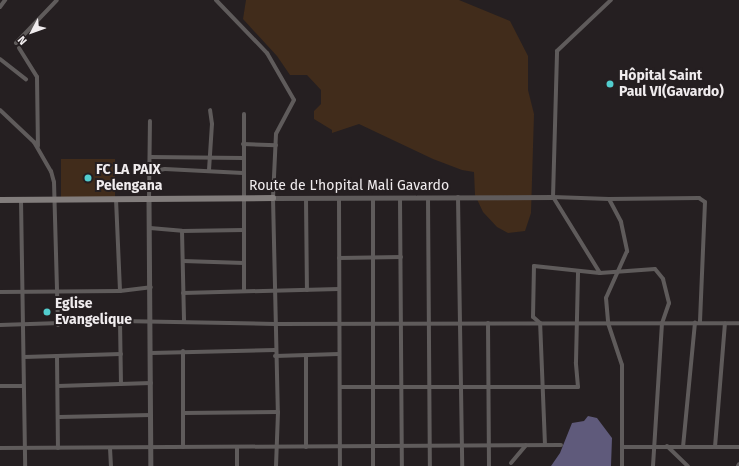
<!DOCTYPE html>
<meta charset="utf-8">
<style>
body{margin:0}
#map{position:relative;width:739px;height:466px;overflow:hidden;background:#251f21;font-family:"Fira Sans",sans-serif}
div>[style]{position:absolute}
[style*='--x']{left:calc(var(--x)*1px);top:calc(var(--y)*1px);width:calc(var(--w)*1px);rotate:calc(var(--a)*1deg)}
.green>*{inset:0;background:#412c1b;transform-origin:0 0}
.water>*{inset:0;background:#5f5a7b}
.minor>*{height:4px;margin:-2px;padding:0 2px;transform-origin:2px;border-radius:2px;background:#5f5b5b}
.tertiary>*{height:4.5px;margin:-2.25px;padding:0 2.25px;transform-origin:2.25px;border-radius:2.25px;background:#5f5b5b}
.secondary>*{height:5.5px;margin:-2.75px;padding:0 2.75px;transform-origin:2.75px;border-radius:2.75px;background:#827d7c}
.dots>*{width:11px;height:11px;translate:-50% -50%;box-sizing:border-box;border:2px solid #251f21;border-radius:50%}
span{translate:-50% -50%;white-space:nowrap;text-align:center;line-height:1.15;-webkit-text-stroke:4px #251f21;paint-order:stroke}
.poi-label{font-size:14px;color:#f0ecee;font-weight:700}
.left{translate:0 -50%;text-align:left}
.street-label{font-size:14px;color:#f0ecee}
.north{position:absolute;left:12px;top:12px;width:40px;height:40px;-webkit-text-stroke:3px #251f21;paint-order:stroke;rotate:229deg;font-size:11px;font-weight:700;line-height:16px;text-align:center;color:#f0ecee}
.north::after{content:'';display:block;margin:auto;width:14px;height:18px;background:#f0ecee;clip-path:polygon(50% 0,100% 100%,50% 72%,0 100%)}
</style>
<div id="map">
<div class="green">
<div style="clip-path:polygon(246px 0,459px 0,510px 21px,528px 56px,528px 90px,534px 114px,531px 213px,525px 231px,508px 233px,497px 227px,483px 212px,475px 195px,474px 172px,462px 170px,433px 159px,359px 124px,332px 133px,332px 130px,314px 119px,314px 111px,321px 104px,321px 90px,307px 75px,290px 75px,277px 56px,243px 19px)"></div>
<div style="left:61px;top:159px;width:54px;height:38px"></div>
</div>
<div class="water">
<div style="clip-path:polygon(588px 416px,597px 418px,612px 438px,611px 466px,551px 466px,560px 453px,572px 423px,584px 421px)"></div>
</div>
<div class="minor">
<div style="--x:216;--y:0;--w:74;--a:46.1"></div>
<div style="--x:267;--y:53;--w:54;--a:60.1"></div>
<div style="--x:294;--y:100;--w:38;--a:118"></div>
<div style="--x:276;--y:134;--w:64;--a:92.7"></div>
<div style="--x:273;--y:198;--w:214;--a:88.7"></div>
<div style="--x:278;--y:412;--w:54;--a:92.1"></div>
<div style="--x:0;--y:7;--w:9;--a:-54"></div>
<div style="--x:16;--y:43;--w:59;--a:-46.4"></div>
<div style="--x:19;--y:48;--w:34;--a:58"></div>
<div style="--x:37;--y:77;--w:69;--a:89.2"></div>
<div style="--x:0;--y:59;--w:33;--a:38"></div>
<div style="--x:0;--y:110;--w:47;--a:43.3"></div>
<div style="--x:34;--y:142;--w:34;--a:60"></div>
<div style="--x:51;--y:171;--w:11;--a:75"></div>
<div style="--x:54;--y:182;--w:143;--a:88.4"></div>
<div style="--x:243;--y:144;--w:33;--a:2"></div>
<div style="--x:150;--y:157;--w:93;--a:0.6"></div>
<div style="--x:209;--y:170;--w:46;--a:-86.3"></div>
<div style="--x:212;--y:124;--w:14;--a:-98"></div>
<div style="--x:149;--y:172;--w:16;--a:-11"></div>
<div style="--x:165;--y:169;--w:78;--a:2.9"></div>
<div style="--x:458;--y:197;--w:269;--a:89.1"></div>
<div style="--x:553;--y:197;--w:56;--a:2"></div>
<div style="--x:609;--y:199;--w:26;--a:62"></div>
<div style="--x:621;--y:222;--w:30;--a:78"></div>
<div style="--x:627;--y:251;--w:51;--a:114.1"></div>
<div style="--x:606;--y:298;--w:25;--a:85"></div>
<div style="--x:608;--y:323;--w:44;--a:71.6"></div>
<div style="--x:622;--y:365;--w:101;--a:90"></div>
<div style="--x:373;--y:198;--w:268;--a:90"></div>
<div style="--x:400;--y:198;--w:268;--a:89.6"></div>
<div style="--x:428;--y:198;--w:268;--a:89.6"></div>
<div style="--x:116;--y:199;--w:92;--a:87.5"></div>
<div style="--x:149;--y:199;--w:78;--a:-89.3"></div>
<div style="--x:306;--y:199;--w:91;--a:89.4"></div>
<div style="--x:339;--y:199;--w:267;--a:89.8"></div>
<div style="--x:609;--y:199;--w:90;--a:-0.6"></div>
<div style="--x:699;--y:198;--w:7;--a:34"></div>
<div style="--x:705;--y:202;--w:121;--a:92.4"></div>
<div style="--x:21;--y:200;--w:266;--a:89.1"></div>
<div style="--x:150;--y:228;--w:32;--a:5"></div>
<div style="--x:182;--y:231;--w:62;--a:-0.9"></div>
<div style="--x:182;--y:231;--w:91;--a:88.7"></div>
<div style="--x:339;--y:258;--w:62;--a:-0.9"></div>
<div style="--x:183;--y:261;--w:61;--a:1.9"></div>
<div style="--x:600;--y:273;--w:89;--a:-121.7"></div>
<div style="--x:553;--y:197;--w:146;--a:-88.4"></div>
<div style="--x:557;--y:51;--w:74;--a:-43.4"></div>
<div style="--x:244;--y:291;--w:177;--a:-90"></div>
<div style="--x:0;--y:292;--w:120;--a:-0.5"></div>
<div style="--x:120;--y:291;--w:31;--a:-7"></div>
<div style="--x:183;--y:293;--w:156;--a:-1.5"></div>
<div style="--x:120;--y:321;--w:63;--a:89.1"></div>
<div style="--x:488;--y:323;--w:143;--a:89.6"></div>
<div style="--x:0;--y:325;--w:120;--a:-1.9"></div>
<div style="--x:120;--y:321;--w:155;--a:1.1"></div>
<div style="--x:275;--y:324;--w:464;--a:-0.1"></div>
<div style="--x:151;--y:353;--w:124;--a:-1.4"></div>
<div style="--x:306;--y:355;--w:92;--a:90"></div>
<div style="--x:57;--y:356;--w:92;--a:89.4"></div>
<div style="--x:275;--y:356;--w:64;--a:-1.8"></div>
<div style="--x:24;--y:357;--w:97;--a:-1.8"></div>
<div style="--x:0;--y:386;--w:23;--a:0"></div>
<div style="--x:58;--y:386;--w:93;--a:-1.8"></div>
<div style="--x:340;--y:387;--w:238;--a:0"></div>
<div style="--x:578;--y:387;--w:25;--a:-95"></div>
<div style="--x:576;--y:362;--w:91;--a:-88.7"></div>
<div style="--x:183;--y:413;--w:95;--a:-0.6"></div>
<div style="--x:59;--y:417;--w:92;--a:-1.2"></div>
<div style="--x:545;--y:445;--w:122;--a:-92.3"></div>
<div style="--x:540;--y:323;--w:9;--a:-139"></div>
<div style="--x:533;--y:317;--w:51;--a:-88.9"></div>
<div style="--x:534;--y:266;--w:66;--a:6.1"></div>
<div style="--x:600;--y:273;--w:55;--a:-4.2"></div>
<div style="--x:655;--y:269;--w:13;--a:51"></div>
<div style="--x:663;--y:279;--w:25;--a:76"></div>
<div style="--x:669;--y:303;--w:21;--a:109"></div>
<div style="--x:662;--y:323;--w:143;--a:93.6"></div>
<div style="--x:667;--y:446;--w:29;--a:44"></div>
<div style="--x:183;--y:447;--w:96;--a:-90"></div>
<div style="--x:622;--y:447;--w:117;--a:0"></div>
<div style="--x:683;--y:447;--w:125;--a:-84.5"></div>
<div style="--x:715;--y:447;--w:124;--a:-85.4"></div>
<div style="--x:0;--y:448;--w:561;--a:-0.31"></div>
<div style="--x:110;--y:448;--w:18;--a:87"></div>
<div style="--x:511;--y:463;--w:23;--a:-50"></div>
<div style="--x:237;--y:466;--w:19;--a:-90"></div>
<div style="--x:738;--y:466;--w:2;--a:-63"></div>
</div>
<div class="tertiary">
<div style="--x:273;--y:198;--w:280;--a:-0.2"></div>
<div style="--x:149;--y:199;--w:267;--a:89.6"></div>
</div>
<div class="secondary">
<div style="--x:0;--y:200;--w:273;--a:-0.4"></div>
</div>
<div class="dots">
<div style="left:610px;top:84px;background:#52cdce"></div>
<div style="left:88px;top:178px;background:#52cdce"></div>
<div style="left:47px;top:312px;background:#52cdce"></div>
</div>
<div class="poi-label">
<span class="left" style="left:619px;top:84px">Hôpital Saint<br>Paul VI(Gavardo)</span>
<span class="left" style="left:96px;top:178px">FC LA PAIX<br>Pelengana</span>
<span class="left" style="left:55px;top:312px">Eglise<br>Evangelique</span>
</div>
<div class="street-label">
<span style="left:349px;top:186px">Route de L'hopital Mali Gavardo</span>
</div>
<div class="north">N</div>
</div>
